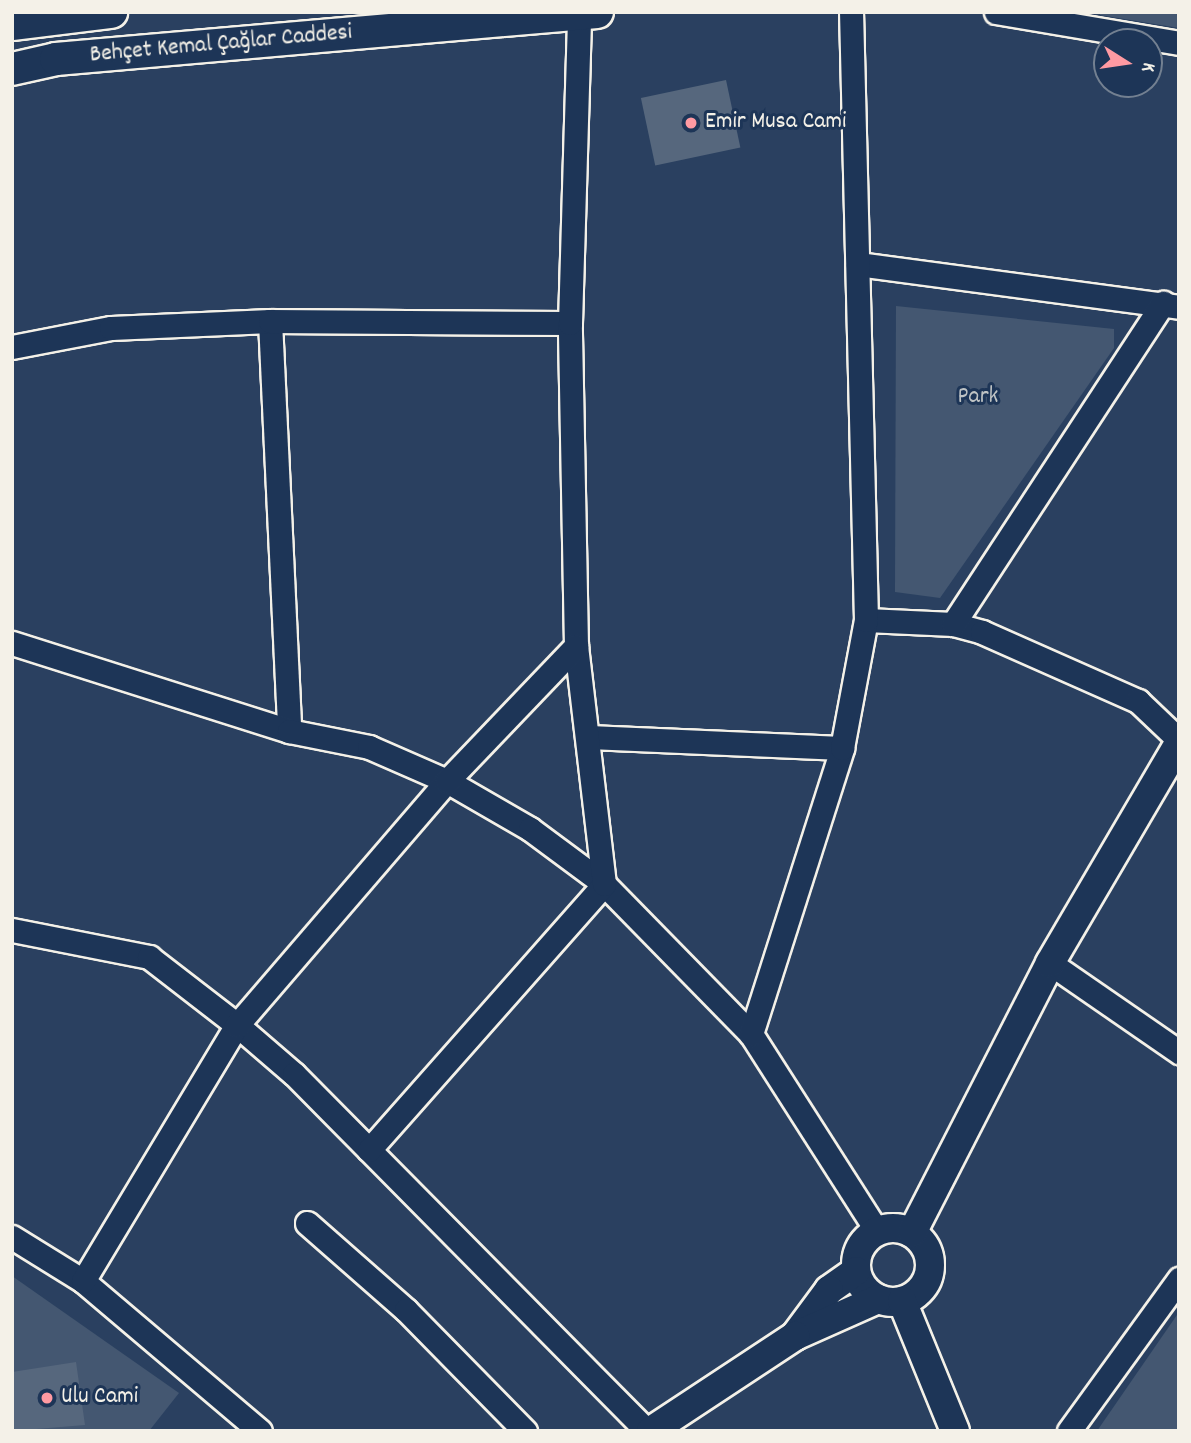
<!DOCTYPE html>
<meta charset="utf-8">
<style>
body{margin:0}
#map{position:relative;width:1191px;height:1443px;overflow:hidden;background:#2a4060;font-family:Dekko,sans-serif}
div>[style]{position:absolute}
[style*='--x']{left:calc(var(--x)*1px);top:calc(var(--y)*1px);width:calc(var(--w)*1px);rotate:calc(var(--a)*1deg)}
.green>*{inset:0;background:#445771}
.building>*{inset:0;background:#56677d;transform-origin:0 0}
.roads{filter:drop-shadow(2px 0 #f4f1e8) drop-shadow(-2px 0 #f4f1e8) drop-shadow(0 2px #f4f1e8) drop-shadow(0 -2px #f4f1e8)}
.minor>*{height:23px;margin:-11.5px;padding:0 11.5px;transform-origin:11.5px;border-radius:11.5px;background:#1d3557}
.tertiary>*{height:28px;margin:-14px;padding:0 14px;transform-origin:14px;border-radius:14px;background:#1d3557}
.tertiary>.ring{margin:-14px;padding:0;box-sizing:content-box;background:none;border:28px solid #1d3557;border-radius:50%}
.secondary>*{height:32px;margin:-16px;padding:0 16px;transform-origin:16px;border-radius:16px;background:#1d3557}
.dots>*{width:19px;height:19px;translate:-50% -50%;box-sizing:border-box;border:4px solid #1d3557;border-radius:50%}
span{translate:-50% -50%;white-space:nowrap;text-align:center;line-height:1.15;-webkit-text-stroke:6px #1d3557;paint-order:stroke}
.street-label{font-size:24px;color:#f4f1e8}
.poi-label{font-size:24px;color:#f4f1e8}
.left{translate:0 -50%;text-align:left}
.park-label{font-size:24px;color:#bfc3c4}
.frame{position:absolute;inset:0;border:14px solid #f4f1e8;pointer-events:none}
.north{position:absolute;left:1093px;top:28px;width:70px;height:70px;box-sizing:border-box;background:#1d3557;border:2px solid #738091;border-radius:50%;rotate:102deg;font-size:19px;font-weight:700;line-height:28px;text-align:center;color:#f4f1e8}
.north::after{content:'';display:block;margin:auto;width:24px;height:32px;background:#ff9aa2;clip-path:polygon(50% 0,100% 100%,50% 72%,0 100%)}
</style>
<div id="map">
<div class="green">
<div style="clip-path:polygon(1100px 12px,1179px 12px,1179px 28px,1100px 15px)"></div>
<div style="clip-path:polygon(896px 306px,1114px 329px,1114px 348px,940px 598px,895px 592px)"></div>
<div style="clip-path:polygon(12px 1276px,179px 1393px,149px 1431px,12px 1431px)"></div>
<div style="clip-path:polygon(1179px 1312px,1179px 1431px,1097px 1431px)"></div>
</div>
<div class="building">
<div style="left:726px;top:80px;width:69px;height:87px;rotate:78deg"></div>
<div style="clip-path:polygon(76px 1362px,85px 1425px,12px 1431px,12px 1372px)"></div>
</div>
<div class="roads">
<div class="minor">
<div style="--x:996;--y:12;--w:186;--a:9.6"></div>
<div style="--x:858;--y:264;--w:324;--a:7.6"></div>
<div style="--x:270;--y:321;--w:410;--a:87.3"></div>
<div style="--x:12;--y:347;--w:101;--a:-10.9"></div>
<div style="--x:111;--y:328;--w:159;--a:-2.5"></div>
<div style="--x:270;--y:321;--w:300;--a:0.4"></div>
<div style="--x:866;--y:620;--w:87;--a:2.6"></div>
<div style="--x:953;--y:624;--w:30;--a:15"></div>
<div style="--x:982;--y:632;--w:171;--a:23.9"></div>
<div style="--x:1138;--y:701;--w:57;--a:43.6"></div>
<div style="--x:953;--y:624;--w:384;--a:-56.8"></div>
<div style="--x:12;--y:643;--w:291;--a:17.6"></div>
<div style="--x:289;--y:731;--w:82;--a:11.3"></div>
<div style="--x:369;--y:747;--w:85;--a:23.6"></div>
<div style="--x:447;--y:781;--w:96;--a:30"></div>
<div style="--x:530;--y:829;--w:92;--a:36.6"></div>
<div style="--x:604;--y:884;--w:210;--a:45.6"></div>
<div style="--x:751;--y:1034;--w:234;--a:57.4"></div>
<div style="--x:589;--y:737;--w:253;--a:2.5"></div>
<div style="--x:12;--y:930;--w:140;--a:11.1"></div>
<div style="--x:149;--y:957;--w:111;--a:37.7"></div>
<div style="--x:237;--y:1025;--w:75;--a:40.7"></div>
<div style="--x:294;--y:1074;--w:502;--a:45.32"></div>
<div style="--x:1050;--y:963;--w:157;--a:34.6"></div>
<div style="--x:751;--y:1034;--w:300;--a:-72.3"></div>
<div style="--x:842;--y:748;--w:130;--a:-79.4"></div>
<div style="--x:866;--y:620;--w:608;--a:-91.41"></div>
<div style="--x:369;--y:1150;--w:355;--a:-48.5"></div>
<div style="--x:604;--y:884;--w:240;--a:-96.7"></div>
<div style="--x:576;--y:646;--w:323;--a:-91.1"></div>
<div style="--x:570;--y:323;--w:311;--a:-88.3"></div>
<div style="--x:307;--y:1223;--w:132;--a:41.3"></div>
<div style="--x:406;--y:1310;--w:170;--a:45.5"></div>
<div style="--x:12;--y:1237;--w:84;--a:31.8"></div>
<div style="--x:83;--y:1281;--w:232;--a:40.3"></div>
<div style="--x:83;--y:1281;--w:299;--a:-59"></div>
<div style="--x:237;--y:1025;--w:322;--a:-49.3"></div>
<div style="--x:447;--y:781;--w:187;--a:-46.3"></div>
<div style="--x:1069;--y:1431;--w:188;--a:-54.1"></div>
</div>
<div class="tertiary">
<div class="ring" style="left:856px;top:1228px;width:46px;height:46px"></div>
<div style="--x:912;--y:1233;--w:303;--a:-62.9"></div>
<div style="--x:1050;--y:963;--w:255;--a:-59.6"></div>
<div style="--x:856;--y:1271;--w:33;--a:145"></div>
<div style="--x:829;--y:1290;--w:57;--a:126.5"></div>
<div style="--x:795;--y:1336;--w:91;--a:-24"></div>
<div style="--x:902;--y:1301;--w:140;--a:67.8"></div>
<div style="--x:651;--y:1431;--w:173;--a:-33.4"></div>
</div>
<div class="secondary">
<div style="--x:12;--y:24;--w:100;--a:-6.9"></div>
<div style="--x:12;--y:69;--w:45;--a:-12.8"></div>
<div style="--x:56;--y:59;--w:543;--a:-4.97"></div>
</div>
</div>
<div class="dots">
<div style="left:691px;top:123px;background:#ff9aa2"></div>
<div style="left:47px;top:1398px;background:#ff9aa2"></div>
</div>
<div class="street-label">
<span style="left:221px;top:45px;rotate:-5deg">Behçet Kemal Çağlar Caddesi</span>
</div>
<div class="poi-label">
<span class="left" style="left:705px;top:123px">Emir Musa Cami</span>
<span class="left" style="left:61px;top:1398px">Ulu Cami</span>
</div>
<div class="park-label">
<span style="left:978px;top:398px">Park</span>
</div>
<div class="frame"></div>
<div class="north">K</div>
</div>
